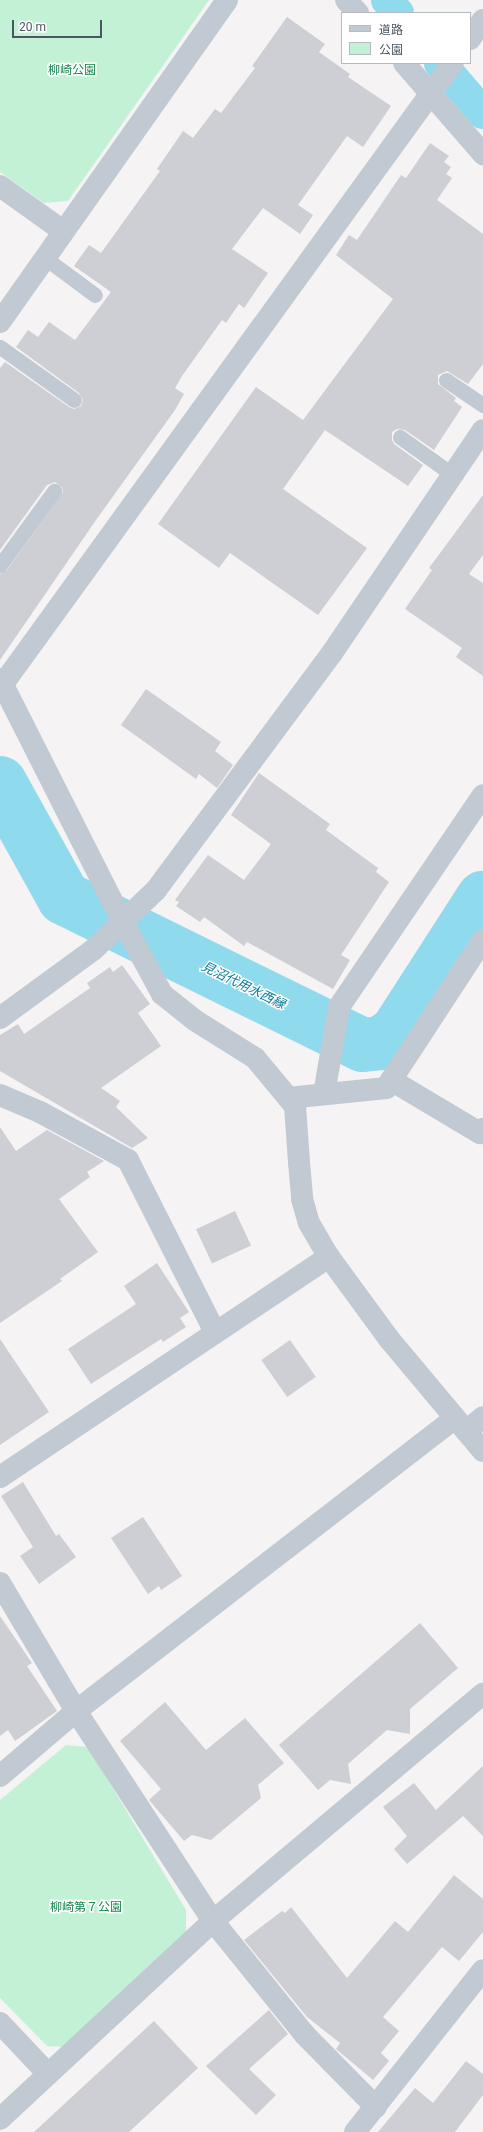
<!DOCTYPE html>
<meta charset="utf-8">
<style>
body{margin:0}
#map{position:relative;width:483px;height:2132px;overflow:hidden;background:#f5f3f3;font-family:Roboto,"Noto Sans JP",sans-serif}
div>[style]{position:absolute}
[style*='--x']{left:calc(var(--x)*1px);top:calc(var(--y)*1px);width:calc(var(--w)*1px);rotate:calc(var(--a)*1deg)}
.green>*{inset:0;background:#c3f1d5}
.canal>*{height:32px;margin:-16px;padding:0 16px;transform-origin:16px;border-radius:16px;background:#90daee}
.river>*{height:54px;margin:-27px;padding:0 27px;transform-origin:27px;border-radius:27px;background:#90daee}
.building>*{inset:0;background:#cdcfd5;transform-origin:0 0}
.service>*{height:15px;margin:-7.5px;padding:0 7.5px;transform-origin:7.5px;border-radius:7.5px;background:#c1cad2}
.minor>*{height:22px;margin:-11px;padding:0 11px;transform-origin:11px;border-radius:11px;background:#c1cad2}
.tertiary>*{height:22px;margin:-11px;padding:0 11px;transform-origin:11px;border-radius:11px;background:#c1cad2}
span{translate:-50% -50%;white-space:nowrap;text-align:center;line-height:1.15;-webkit-text-stroke:3px #fff;paint-order:stroke}
.park-label{font-size:12px;color:#17864f}
.water-label{font-size:13px;color:#0c7c9b;font-style:italic}
.legend{position:absolute;left:341px;top:12px;width:130px;height:52px;box-sizing:border-box;background:#fff;border:1px solid #b7bbc0;margin:0;padding:5px 7px;list-style:none;font-size:12px;color:#4a5661}
.legend li{display:flex;align-items:center;gap:8px;height:20px}
.legend b{width:20px;border:1px solid #b7bbc0}
.scale{position:absolute;left:12px;top:20px;width:90px;height:18px;box-sizing:border-box;border:2px solid #4a5661;border-top:0;padding-left:5px;font-size:12px;line-height:14px;white-space:nowrap;color:#4a5661;-webkit-text-stroke:3px #fff;paint-order:stroke}
</style>
<div id="map">
<div class="green">
<div style="clip-path:polygon(0 0,209px 0,68px 201px,44px 203px,0 172px)"></div>
<div style="clip-path:polygon(66px 1745px,88px 1747px,186px 1910px,186px 1931px,65px 2047px,47px 2046px,0 1998px,0 1800px)"></div>
</div>
<div class="canal">
<div style="--x:387;--y:0;--w:17;--a:50"></div>
<div style="--x:440;--y:63;--w:66;--a:49.3"></div>
</div>
<div class="river">
<div style="--x:0;--y:783;--w:132;--a:60.9"></div>
<div style="--x:64;--y:898;--w:333;--a:26.2"></div>
<div style="--x:363;--y:1045;--w:18;--a:-6"></div>
<div style="--x:381;--y:1043;--w:18;--a:-34"></div>
<div style="--x:396;--y:1033;--w:161;--a:-57.2"></div>
</div>
<div class="building">
<div style="clip-path:polygon(287px 17px,325px 44px,319px 52px,350px 74px,348px 77px,391px 106px,363px 147px,347px 136px,298px 205px,313px 215px,300px 234px,263px 208px,232px 249px,268px 273px,244px 308px,239px 304px,226px 323px,222px 320px,182px 376px,175px 388px,184px 394px,175px 410px,96px 520px,0 660px,0 574px,7px 570px,63px 492px,62px 487px,55px 482px,47px 485px,0 550px,0 368px,5px 362px,69px 407px,74px 409px,81px 406px,83px 400px,79px 393px,16px 347px,28px 330px,38px 337px,49px 322px,75px 340px,111px 292px,74px 266px,89px 245px,101px 253px,160px 171px,157px 169px,183px 131px,193px 138px,215px 109px,221px 113px,255px 68px,252px 66px)"></div>
<div style="clip-path:polygon(430px 143px,449px 156px,444px 162px,451px 167px,446px 174px,452px 178px,437px 200px,483px 234px,483px 364px,468px 384px,447px 371px,438px 375px,438px 384px,456px 398px,454px 401px,462px 407px,434px 450px,405px 430px,397px 429px,392px 432px,392px 440px,394px 444px,423px 465px,408px 486px,325px 430px,283px 489px,367px 548px,318px 615px,230px 553px,219px 568px,158px 524px,256px 387px,303px 420px,393px 299px,336px 255px,349px 235px,357px 240px,401px 175px,406px 178px)"></div>
<div style="clip-path:polygon(483px 495px,483px 555px,469px 574px,483px 583px,483px 676px,456px 657px,462px 648px,405px 609px,432px 570px,429px 568px)"></div>
<div style="clip-path:polygon(146px 689px,221px 742px,215px 751px,233px 765px,217px 788px,199px 774px,196px 779px,121px 725px)"></div>
<div style="clip-path:polygon(259px 773px,330px 824px,326px 830px,378px 868px,376px 872px,389px 882px,341px 955px,350px 960px,333px 989px,247px 942px,244px 946px,204px 917px,200px 922px,176px 906px,179px 902px,175px 900px,208px 855px,244px 880px,271px 844px,231px 815px)"></div>
<div style="clip-path:polygon(122px 965px,150px 1004px,138px 1013px,161px 1046px,101px 1088px,120px 1101px,116px 1107px,148px 1138px,132px 1148px,0 1071px,0 1035px,18px 1024px,24px 1034px,90px 988px,87px 983px,110px 967px,113px 972px)"></div>
<div style="clip-path:polygon(0 1127px,16px 1151px,47px 1130px,104px 1161px,87px 1172px,90px 1177px,59px 1199px,98px 1252px,60px 1279px,62px 1281px,0 1323px)"></div>
<div style="left:235px;top:1211px;width:38px;height:43px;rotate:65deg"></div>
<div style="clip-path:polygon(157px 1263px,189px 1312px,180px 1318px,186px 1327px,163px 1342px,161px 1339px,91px 1384px,68px 1349px,136px 1304px,124px 1286px)"></div>
<div style="clip-path:polygon(0 1339px,49px 1412px,0 1445px)"></div>
<div style="left:290px;top:1340px;width:45px;height:35px;rotate:55deg"></div>
<div style="clip-path:polygon(23px 1482px,56px 1536px,59px 1534px,76px 1557px,39px 1584px,20px 1556px,33px 1547px,1px 1496px)"></div>
<div style="clip-path:polygon(143px 1517px,182px 1576px,161px 1590px,159px 1586px,148px 1594px,111px 1538px)"></div>
<div style="clip-path:polygon(0 1616px,32px 1663px,27px 1666px,57px 1711px,15px 1741px,8px 1730px,0 1736px)"></div>
<div style="clip-path:polygon(420px 1623px,458px 1668px,410px 1709px,410px 1734px,387px 1730px,348px 1764px,351px 1784px,330px 1780px,318px 1790px,279px 1745px)"></div>
<div style="clip-path:polygon(165px 1702px,206px 1750px,245px 1718px,284px 1763px,258px 1785px,261px 1798px,211px 1840px,192px 1835px,184px 1841px,149px 1800px,161px 1789px,120px 1741px)"></div>
<div style="clip-path:polygon(483px 1766px,483px 1836px,463px 1816px,407px 1864px,394px 1849px,407px 1836px,383px 1807px,414px 1783px,436px 1810px)"></div>
<div style="clip-path:polygon(454px 1875px,483px 1899px,483px 1932px,459px 1961px,442px 1947px,383px 2017px,399px 2031px,381px 2053px,389px 2061px,373px 2080px,336px 2049px,340px 2043px,307px 2017px,244px 1940px,282px 1911px,285px 1913px,291px 1907px,347px 1978px,395px 1921px,408px 1932px)"></div>
<div style="clip-path:polygon(269px 2010px,288px 2034px,249px 2069px,276px 2095px,256px 2115px,206px 2066px)"></div>
<div style="clip-path:polygon(154px 2021px,198px 2068px,129px 2132px,34px 2132px)"></div>
<div style="clip-path:polygon(466px 2061px,483px 2074px,483px 2095px,455px 2132px,378px 2132px,415px 2088px,433px 2103px)"></div>
</div>
<div class="service">
<div style="--x:45;--y:258;--w:62;--a:36.5"></div>
<div style="--x:0;--y:347;--w:91;--a:35.6"></div>
<div style="--x:446;--y:380;--w:45;--a:34"></div>
<div style="--x:400;--y:437;--w:65;--a:35.6"></div>
<div style="--x:0;--y:565;--w:92;--a:-53.9"></div>
</div>
<div class="minor">
<div style="--x:0;--y:186;--w:77;--a:35.5"></div>
<div style="--x:0;--y:322;--w:394;--a:-54.8"></div>
<div style="--x:3;--y:684;--w:730;--a:-54.09"></div>
<div style="--x:0;--y:1018;--w:115;--a:-36.2"></div>
<div style="--x:93;--y:950;--w:87;--a:-43.6"></div>
<div style="--x:156;--y:890;--w:295;--a:-53.4"></div>
<div style="--x:332;--y:653;--w:269;--a:-55.9"></div>
<div style="--x:391;--y:1080;--w:104;--a:30.8"></div>
<div style="--x:480;--y:1133;--w:5;--a:-53"></div>
<div style="--x:324;--y:1094;--w:88;--a:-80.2"></div>
<div style="--x:339;--y:1007;--w:256;--a:-55.8"></div>
<div style="--x:0;--y:1095;--w:43;--a:23"></div>
<div style="--x:40;--y:1112;--w:100;--a:28.6"></div>
<div style="--x:128;--y:1160;--w:193;--a:63.2"></div>
<div style="--x:288;--y:1098;--w:99;--a:-5.8"></div>
<div style="--x:386;--y:1088;--w:177;--a:-56.8"></div>
<div style="--x:299;--y:1162;--w:37;--a:85"></div>
<div style="--x:302;--y:1199;--w:25;--a:74"></div>
<div style="--x:309;--y:1223;--w:39;--a:60"></div>
<div style="--x:329;--y:1257;--w:102;--a:53.8"></div>
<div style="--x:389;--y:1339;--w:146;--a:50"></div>
<div style="--x:466;--y:1431;--w:22;--a:-39"></div>
<div style="--x:0;--y:1477;--w:396;--a:-33.8"></div>
<div style="--x:0;--y:1583;--w:149;--a:59.3"></div>
<div style="--x:76;--y:1711;--w:251;--a:56.9"></div>
<div style="--x:213;--y:1921;--w:146;--a:51.1"></div>
<div style="--x:305;--y:2035;--w:101;--a:45.4"></div>
<div style="--x:0;--y:1776;--w:100;--a:-40.5"></div>
<div style="--x:76;--y:1711;--w:479;--a:-37.7"></div>
<div style="--x:0;--y:2023;--w:70;--a:46.7"></div>
<div style="--x:0;--y:2119;--w:291;--a:-42.9"></div>
<div style="--x:213;--y:1921;--w:353;--a:-40.1"></div>
<div style="--x:355;--y:2132;--w:206;--a:-51.7"></div>
</div>
<div class="tertiary">
<div style="--x:346;--y:0;--w:18;--a:47"></div>
<div style="--x:470;--y:39;--w:23;--a:-56"></div>
<div style="--x:404;--y:63;--w:121;--a:49"></div>
<div style="--x:431;--y:93;--w:37;--a:-54"></div>
<div style="--x:0;--y:679;--w:275;--a:63.2"></div>
<div style="--x:124;--y:924;--w:80;--a:61.5"></div>
<div style="--x:162;--y:994;--w:43;--a:38.5"></div>
<div style="--x:196;--y:1021;--w:70;--a:32.1"></div>
<div style="--x:255;--y:1058;--w:62;--a:50.2"></div>
<div style="--x:295;--y:1106;--w:56;--a:85.9"></div>
</div>
<div class="park-label">
<span style="left:72px;top:71px">柳崎公園</span>
<span style="left:86px;top:1908px">柳崎第７公園</span>
</div>
<div class="water-label">
<span style="left:243px;top:986px;rotate:26deg">見沼代用水西縁</span>
</div>
<ul class="legend">
<li><b style="height:5px;background:#c1cad2"></b>道路</li>
<li><b style="height:11px;background:#c3f1d5"></b>公園</li>
</ul>
<div class="scale">20 m</div>
</div>
